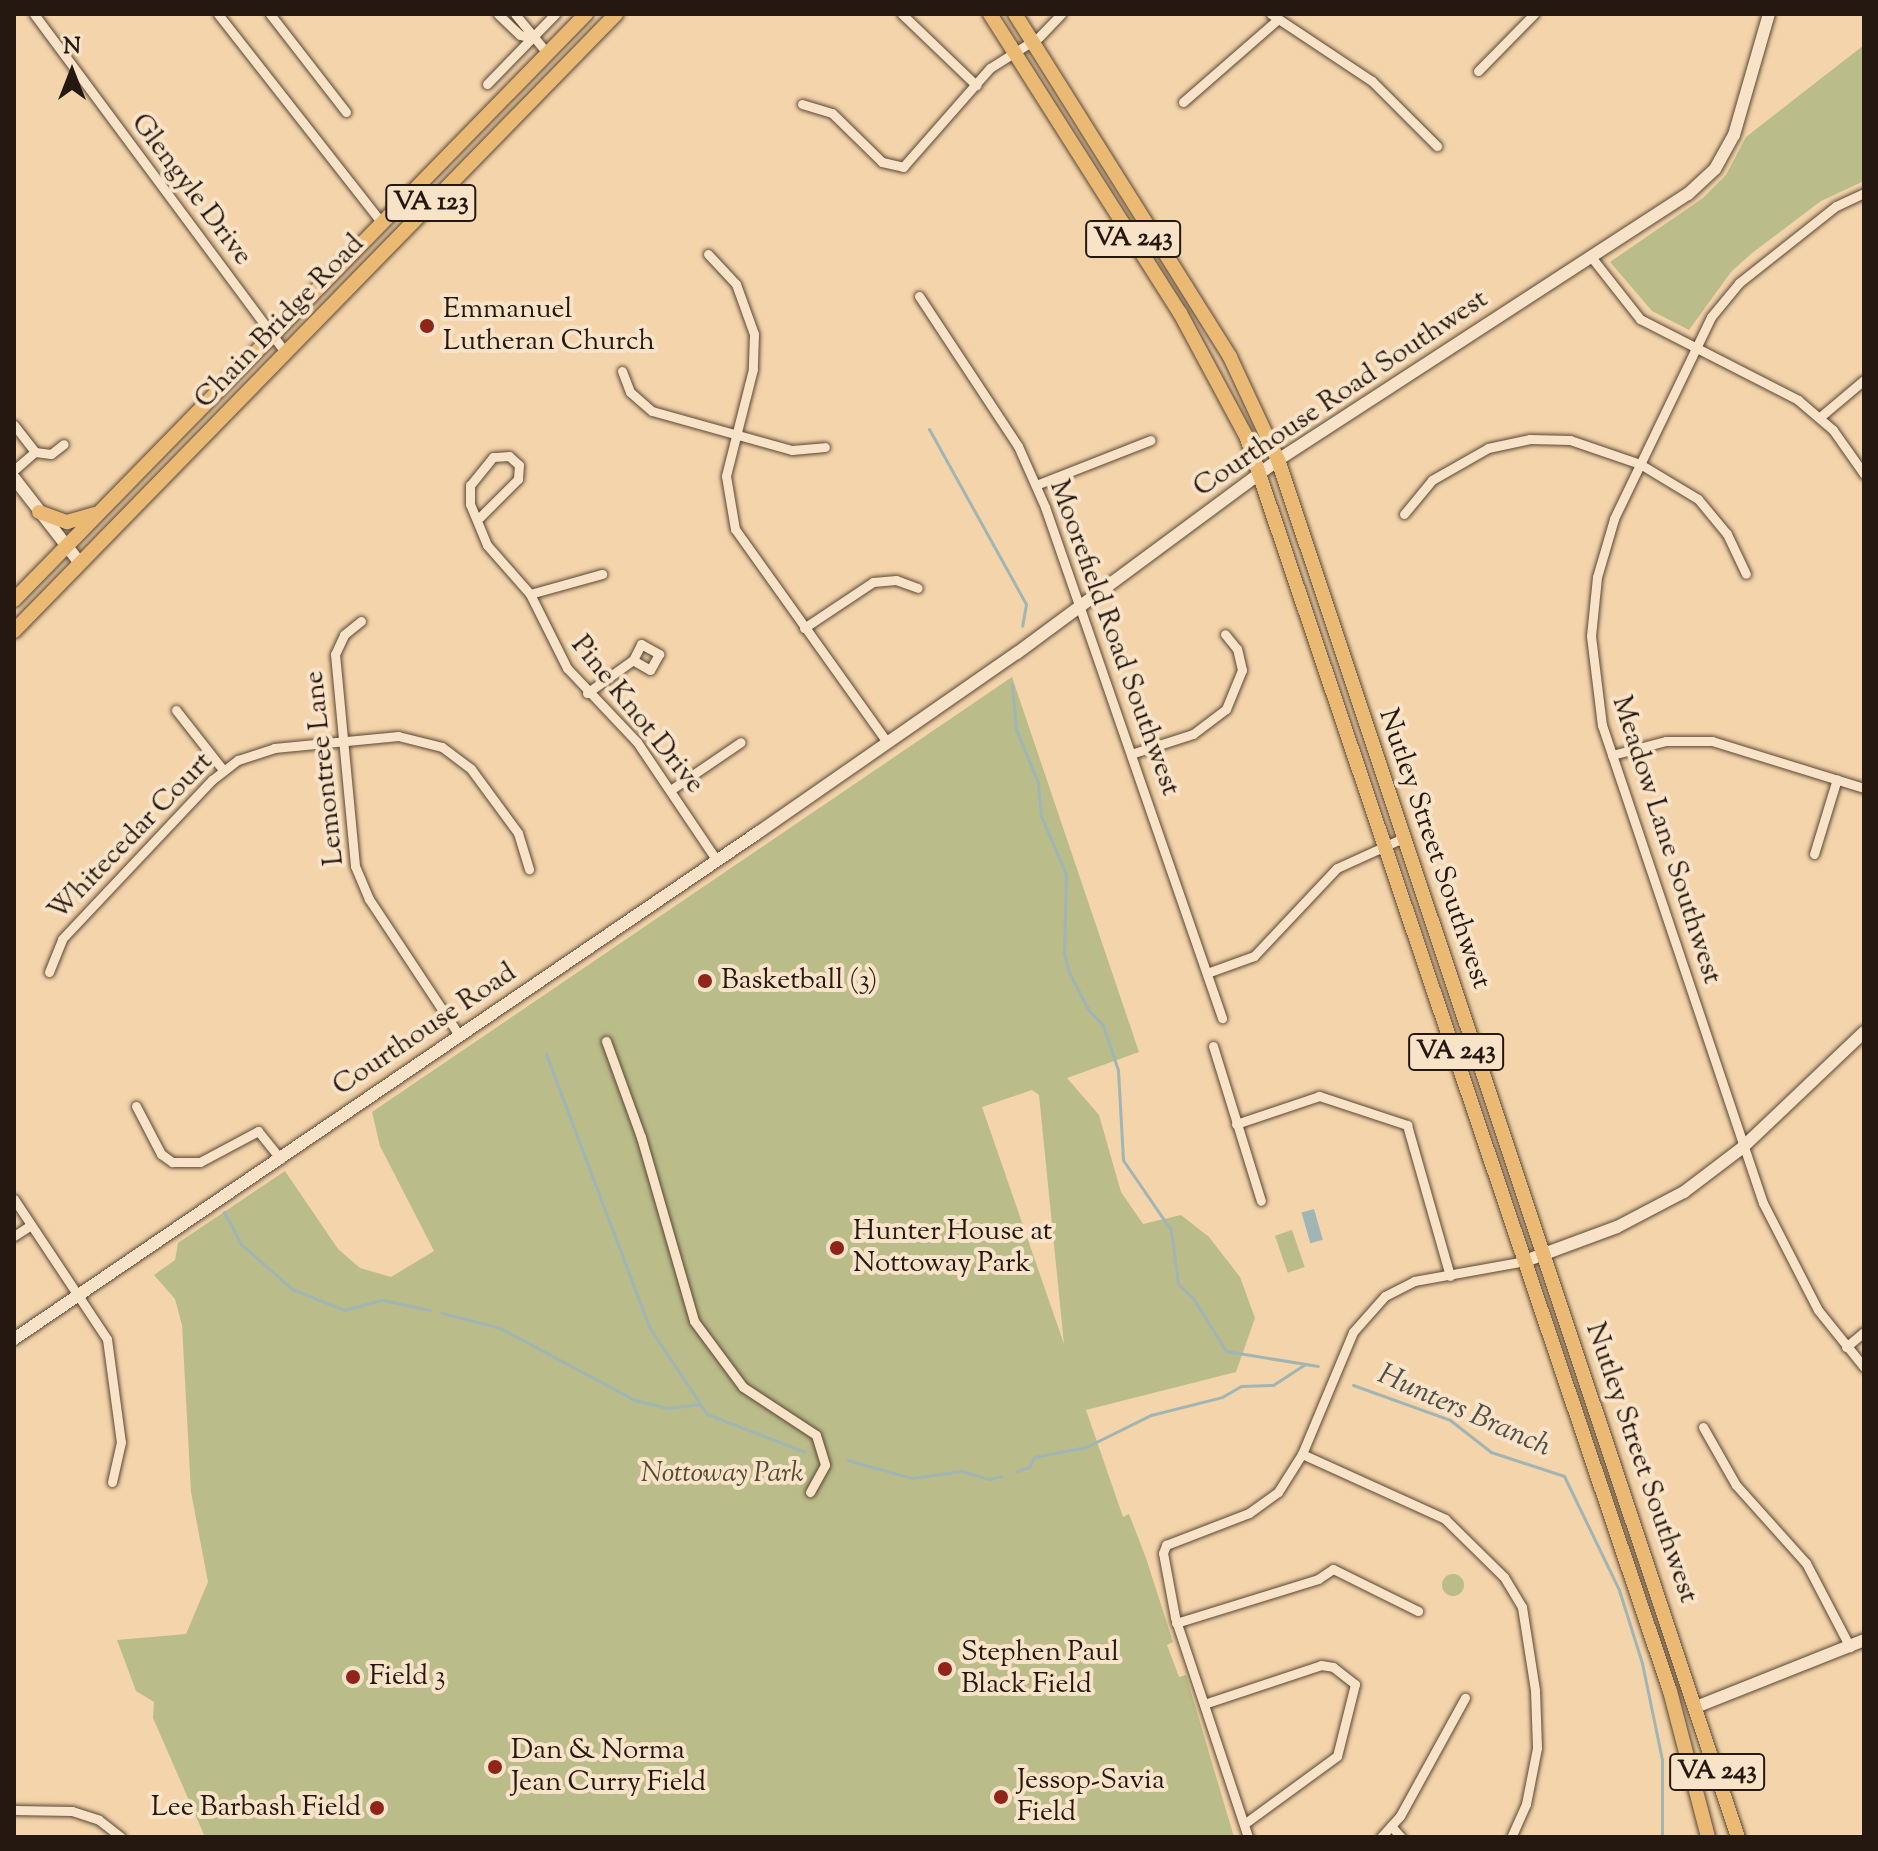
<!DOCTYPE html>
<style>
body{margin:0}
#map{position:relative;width:1878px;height:1851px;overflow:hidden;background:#f4d4aa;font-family:"Sorts Mill Goudy",serif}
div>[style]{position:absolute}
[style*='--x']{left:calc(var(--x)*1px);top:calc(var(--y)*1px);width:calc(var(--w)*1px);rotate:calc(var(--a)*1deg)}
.green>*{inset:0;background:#babd89;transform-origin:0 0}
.round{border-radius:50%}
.water>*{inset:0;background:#a0b5b4;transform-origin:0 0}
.stream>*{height:3px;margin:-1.5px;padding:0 1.5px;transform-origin:1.5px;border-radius:1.5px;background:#a0b5b4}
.roads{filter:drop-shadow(0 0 2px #594736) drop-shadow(0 0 2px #594736)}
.street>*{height:9px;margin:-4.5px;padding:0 4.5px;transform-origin:4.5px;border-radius:4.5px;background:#f8e3c8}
.secondary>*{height:12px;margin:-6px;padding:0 6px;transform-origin:6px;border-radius:6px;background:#f8e3c8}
.primary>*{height:14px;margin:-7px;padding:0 7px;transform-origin:7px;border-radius:7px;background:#eaba75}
.dots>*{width:22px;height:22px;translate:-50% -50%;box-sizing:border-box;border:4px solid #f8e3c8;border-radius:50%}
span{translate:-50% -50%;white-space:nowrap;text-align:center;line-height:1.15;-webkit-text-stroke:8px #f8e3c8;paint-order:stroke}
.shield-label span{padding:2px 6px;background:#f8e3c8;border:2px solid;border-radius:6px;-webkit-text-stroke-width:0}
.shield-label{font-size:26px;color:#251810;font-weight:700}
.street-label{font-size:28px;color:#251810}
.poi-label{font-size:28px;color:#251810}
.left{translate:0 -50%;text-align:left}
.right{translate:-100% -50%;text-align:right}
.park-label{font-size:28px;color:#524a34;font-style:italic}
.water-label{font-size:30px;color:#504f49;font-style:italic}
.frame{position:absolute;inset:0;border:16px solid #251810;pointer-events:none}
.north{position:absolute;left:32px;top:32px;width:80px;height:80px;-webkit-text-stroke:6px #f8e3c8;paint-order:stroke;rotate:0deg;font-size:22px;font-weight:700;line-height:32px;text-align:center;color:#251810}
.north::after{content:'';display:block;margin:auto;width:28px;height:36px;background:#251810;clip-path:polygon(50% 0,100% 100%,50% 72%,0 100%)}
</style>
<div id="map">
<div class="green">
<div style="clip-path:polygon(1864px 45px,1864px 181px,1821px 201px,1752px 253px,1731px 272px,1689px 330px,1652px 311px,1610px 262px,1703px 198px,1726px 175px,1746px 137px)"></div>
<div style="clip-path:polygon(evenodd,1012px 677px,1139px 1052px,1067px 1078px,1099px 1115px,1121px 1192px,1143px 1224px,1181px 1215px,1209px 1237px,1240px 1277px,1255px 1318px,1236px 1372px,1086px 1410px,1123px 1517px,1129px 1514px,1146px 1558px,1173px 1642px,1167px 1645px,1179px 1677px,1186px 1675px,1234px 1837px,205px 1837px,153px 1718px,154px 1702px,136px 1691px,117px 1640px,186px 1634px,208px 1582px,191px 1492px,182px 1325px,175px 1299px,154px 1275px,175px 1260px,178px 1243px,285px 1171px,338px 1249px,360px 1268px,391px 1277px,434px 1251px,380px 1146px,372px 1112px,1012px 677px,1032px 1090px,1039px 1095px,1064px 1344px,982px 1107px,1032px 1090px)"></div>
<div style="left:1292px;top:1230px;width:39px;height:18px;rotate:71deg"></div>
<div class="round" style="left:1442px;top:1574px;width:22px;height:22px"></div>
</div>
<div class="water">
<div style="left:1314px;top:1209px;width:32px;height:13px;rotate:74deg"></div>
</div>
<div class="stream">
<div style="--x:929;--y:429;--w:200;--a:61"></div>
<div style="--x:1026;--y:604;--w:22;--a:100"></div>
<div style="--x:1012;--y:684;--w:45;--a:84.9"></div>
<div style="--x:1016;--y:729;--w:58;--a:67.8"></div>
<div style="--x:1038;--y:783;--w:33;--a:85"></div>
<div style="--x:1041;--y:816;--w:63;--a:66.7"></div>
<div style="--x:1066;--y:874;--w:78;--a:91.5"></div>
<div style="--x:1064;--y:952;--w:18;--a:77"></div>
<div style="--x:1068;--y:970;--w:46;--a:62.9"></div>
<div style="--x:1089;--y:1011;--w:20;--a:45"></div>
<div style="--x:1103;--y:1025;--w:47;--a:71.6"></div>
<div style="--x:1118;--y:1070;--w:90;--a:86.8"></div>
<div style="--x:1123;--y:1160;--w:85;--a:55.6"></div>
<div style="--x:1171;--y:1230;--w:54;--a:82.6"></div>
<div style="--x:1178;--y:1284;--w:21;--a:43"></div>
<div style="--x:1193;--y:1298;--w:62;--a:58.1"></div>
<div style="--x:1226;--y:1351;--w:93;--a:9.3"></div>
<div style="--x:546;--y:1054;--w:292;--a:69.3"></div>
<div style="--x:649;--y:1327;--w:105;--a:56.3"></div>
<div style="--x:707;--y:1414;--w:105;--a:21.2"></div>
<div style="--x:224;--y:1212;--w:36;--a:62"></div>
<div style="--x:241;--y:1244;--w:68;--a:41.4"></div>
<div style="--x:292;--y:1289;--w:56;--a:22"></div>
<div style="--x:344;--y:1310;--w:39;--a:-15"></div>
<div style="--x:382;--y:1300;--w:49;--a:11.8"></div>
<div style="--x:442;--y:1313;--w:60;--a:14.5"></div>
<div style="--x:500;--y:1328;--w:153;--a:28.1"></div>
<div style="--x:635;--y:1400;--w:34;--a:14"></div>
<div style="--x:668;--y:1408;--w:33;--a:-7"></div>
<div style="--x:1353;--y:1385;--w:103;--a:19.8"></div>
<div style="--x:1450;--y:1420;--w:52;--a:38"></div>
<div style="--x:1491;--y:1452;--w:77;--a:18.2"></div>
<div style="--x:1564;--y:1476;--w:127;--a:64.2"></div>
<div style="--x:1619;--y:1590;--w:77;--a:72.5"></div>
<div style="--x:1642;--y:1663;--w:99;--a:78.3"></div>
<div style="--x:1662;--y:1760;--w:77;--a:90"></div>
<div style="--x:847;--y:1460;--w:67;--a:15.5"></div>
<div style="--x:912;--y:1478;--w:50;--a:-8"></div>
<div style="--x:962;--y:1471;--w:28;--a:17"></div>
<div style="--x:989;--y:1479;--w:13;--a:-13"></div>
<div style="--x:1017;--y:1471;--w:13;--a:-18"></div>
<div style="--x:1029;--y:1467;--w:11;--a:-63"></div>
<div style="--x:1034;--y:1457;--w:53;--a:-10.9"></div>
<div style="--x:1086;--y:1447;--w:72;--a:-26.2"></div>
<div style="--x:1151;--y:1415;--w:73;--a:-14.2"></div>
<div style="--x:1222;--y:1397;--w:22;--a:-30"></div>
<div style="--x:1241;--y:1386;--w:32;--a:-2"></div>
<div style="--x:1273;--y:1385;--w:38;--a:-33"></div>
</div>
<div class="roads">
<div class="street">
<div style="--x:34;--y:14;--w:422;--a:53.4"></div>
<div style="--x:218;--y:14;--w:266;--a:51.9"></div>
<div style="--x:270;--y:14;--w:124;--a:52.2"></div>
<div style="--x:498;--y:14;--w:30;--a:44"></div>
<div style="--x:520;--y:35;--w:12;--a:14"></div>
<div style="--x:515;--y:14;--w:50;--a:50.6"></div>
<div style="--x:902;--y:14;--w:103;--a:43.8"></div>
<div style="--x:1271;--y:14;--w:121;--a:33.6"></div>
<div style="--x:1372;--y:81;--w:92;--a:45"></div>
<div style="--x:1478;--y:71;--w:80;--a:-45.5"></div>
<div style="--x:487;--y:84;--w:98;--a:-45.8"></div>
<div style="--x:1183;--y:102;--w:125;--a:-41.1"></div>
<div style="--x:802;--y:104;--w:31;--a:17"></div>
<div style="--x:832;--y:113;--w:70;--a:44.4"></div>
<div style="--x:882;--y:162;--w:22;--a:13"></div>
<div style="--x:903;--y:167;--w:132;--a:-48.7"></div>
<div style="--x:990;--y:68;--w:58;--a:-32.3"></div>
<div style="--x:1039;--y:37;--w:32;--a:-46"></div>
<div style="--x:1864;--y:193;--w:31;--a:155"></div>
<div style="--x:1836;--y:206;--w:124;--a:141.6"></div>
<div style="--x:1739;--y:283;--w:44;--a:129.5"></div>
<div style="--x:1711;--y:317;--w:224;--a:115.7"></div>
<div style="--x:1614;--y:519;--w:60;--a:106.3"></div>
<div style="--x:1597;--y:577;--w:59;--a:95.8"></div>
<div style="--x:1591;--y:636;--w:90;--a:83"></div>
<div style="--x:1602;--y:725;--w:504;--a:71.39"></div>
<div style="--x:1763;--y:1203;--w:120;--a:62.8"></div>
<div style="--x:1818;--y:1310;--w:73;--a:51.1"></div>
<div style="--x:708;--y:254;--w:41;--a:47"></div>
<div style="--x:736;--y:284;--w:53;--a:70.2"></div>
<div style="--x:754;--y:334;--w:35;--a:92"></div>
<div style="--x:753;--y:369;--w:110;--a:104.2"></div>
<div style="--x:726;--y:476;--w:54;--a:80.4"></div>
<div style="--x:735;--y:529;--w:260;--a:54.5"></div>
<div style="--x:1592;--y:258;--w:78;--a:51.8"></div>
<div style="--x:1640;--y:319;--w:178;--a:27.1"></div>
<div style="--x:1798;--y:400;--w:46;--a:40.6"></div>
<div style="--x:1833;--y:430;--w:54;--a:54.8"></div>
<div style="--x:919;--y:296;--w:180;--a:56.6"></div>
<div style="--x:1018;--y:446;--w:67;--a:66.1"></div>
<div style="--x:1045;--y:507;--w:541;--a:70.89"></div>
<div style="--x:622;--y:371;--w:22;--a:69"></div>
<div style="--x:630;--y:392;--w:29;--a:41"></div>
<div style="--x:652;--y:411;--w:145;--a:15.6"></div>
<div style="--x:792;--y:450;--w:33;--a:-5"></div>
<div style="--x:1820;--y:417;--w:57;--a:-40.1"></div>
<div style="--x:14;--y:425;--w:34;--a:52"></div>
<div style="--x:14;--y:470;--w:28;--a:-41"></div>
<div style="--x:35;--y:452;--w:16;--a:7"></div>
<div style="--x:51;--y:454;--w:16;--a:-38"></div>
<div style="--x:1036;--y:485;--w:123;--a:-21.4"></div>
<div style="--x:1404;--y:514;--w:44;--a:-50.5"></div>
<div style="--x:1432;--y:480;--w:64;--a:-29.7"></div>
<div style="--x:1488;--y:448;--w:43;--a:-12.1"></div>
<div style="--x:1530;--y:439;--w:40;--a:1.4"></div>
<div style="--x:1570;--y:440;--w:74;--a:18.9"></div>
<div style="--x:1640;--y:464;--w:68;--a:31.1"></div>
<div style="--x:1698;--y:499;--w:45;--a:50.4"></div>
<div style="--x:1727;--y:534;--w:44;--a:64.6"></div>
<div style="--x:480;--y:517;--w:54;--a:-45"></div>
<div style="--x:518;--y:479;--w:14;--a:-86"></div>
<div style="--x:519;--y:465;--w:13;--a:-138"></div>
<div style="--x:509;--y:456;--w:16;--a:176"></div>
<div style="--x:493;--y:457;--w:36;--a:129"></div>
<div style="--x:470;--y:485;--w:19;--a:90"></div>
<div style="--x:470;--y:504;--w:44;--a:67.5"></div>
<div style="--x:487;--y:545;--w:65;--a:48.7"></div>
<div style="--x:530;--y:594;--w:83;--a:63.4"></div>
<div style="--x:567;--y:668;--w:102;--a:46.6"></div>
<div style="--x:637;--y:742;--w:141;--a:56"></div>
<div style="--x:530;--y:594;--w:75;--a:-15.5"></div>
<div style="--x:361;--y:621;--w:22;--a:141"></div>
<div style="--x:344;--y:635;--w:21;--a:115"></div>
<div style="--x:335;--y:654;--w:213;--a:84.6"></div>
<div style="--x:355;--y:866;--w:36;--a:67"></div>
<div style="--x:369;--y:899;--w:163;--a:56.5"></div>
<div style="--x:804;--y:628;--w:83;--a:-33.7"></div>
<div style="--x:873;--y:582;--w:23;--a:-5"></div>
<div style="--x:896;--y:580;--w:23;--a:20"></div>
<div style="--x:587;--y:693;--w:57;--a:-35.7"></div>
<div style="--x:633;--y:660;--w:18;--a:-63"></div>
<div style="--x:641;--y:644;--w:21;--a:29"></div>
<div style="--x:659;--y:654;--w:18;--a:119"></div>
<div style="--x:650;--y:670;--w:20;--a:-150"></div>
<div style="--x:176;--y:710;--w:76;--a:51.9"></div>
<div style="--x:1134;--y:753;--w:62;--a:-17.9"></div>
<div style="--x:1193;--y:734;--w:41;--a:-37.1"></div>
<div style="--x:1226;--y:709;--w:42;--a:-67.7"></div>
<div style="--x:1242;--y:670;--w:22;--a:-103"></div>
<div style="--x:1237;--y:649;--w:19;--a:-129"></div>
<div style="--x:1612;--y:755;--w:56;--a:-14.5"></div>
<div style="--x:1666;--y:741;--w:46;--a:0"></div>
<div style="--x:1712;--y:741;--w:159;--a:17.2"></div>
<div style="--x:672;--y:789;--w:83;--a:-34.3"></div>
<div style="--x:1814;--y:854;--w:78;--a:-73"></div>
<div style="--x:49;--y:972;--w:35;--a:-68"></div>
<div style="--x:62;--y:939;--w:219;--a:-46.7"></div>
<div style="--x:212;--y:780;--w:33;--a:-38"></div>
<div style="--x:238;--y:760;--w:38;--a:-18"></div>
<div style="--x:274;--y:748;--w:125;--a:-5.5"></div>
<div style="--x:398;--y:736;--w:45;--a:14"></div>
<div style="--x:442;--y:747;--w:36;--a:37"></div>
<div style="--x:471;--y:769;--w:79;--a:53.7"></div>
<div style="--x:518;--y:833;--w:38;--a:73"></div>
<div style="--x:1207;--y:973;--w:50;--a:-19.9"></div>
<div style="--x:1254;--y:956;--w:121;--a:-46.7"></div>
<div style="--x:1337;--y:868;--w:72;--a:-24.4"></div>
<div style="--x:606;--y:1041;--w:102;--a:70"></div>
<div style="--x:641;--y:1137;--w:191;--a:73.9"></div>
<div style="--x:694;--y:1321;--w:82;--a:53.4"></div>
<div style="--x:743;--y:1387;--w:87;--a:33.3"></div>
<div style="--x:816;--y:1435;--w:31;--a:73"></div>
<div style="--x:825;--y:1465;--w:31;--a:119"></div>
<div style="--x:1213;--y:1046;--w:162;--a:72.8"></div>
<div style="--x:136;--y:1106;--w:54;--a:62.5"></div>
<div style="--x:161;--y:1154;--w:14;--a:36"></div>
<div style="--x:172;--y:1162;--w:28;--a:0"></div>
<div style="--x:200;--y:1162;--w:66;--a:-28.1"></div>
<div style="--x:258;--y:1131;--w:36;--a:51"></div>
<div style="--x:1236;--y:1124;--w:88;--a:-18.6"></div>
<div style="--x:1319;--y:1096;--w:93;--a:18.2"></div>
<div style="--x:1407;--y:1125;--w:157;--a:74.1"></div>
<div style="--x:14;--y:1199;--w:168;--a:56.4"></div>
<div style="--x:107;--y:1339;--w:104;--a:82.3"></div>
<div style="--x:121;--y:1442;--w:41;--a:102.7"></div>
<div style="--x:14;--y:1236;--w:20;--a:-33"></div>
<div style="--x:1846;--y:1347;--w:23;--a:-40"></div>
<div style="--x:1703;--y:1427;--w:67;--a:60.4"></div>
<div style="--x:1736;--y:1485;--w:105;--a:48.1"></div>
<div style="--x:1806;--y:1563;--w:95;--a:62.4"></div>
<div style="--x:1302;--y:1454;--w:157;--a:24.4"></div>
<div style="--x:1445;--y:1519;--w:83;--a:44.5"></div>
<div style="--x:1504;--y:1577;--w:35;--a:59"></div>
<div style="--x:1522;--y:1607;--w:84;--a:81.1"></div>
<div style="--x:1535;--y:1690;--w:58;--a:88"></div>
<div style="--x:1537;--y:1748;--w:57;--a:101.1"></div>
<div style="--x:1526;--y:1804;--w:36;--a:114"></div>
<div style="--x:1176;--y:1623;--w:149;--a:-17.2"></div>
<div style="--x:1318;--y:1579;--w:18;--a:-34"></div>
<div style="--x:1333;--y:1569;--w:95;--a:26.3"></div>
<div style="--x:1204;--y:1704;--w:123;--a:-18.4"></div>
<div style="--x:1321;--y:1665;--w:12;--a:9"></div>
<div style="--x:1333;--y:1667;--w:28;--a:38"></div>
<div style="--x:1355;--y:1684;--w:74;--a:104"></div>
<div style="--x:1337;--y:1756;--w:115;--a:143.8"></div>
<div style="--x:14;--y:1810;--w:58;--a:1"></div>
<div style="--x:72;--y:1811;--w:28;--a:18"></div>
<div style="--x:99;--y:1820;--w:28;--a:38"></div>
<div style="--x:1391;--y:1826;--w:15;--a:48"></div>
<div style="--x:1248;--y:1837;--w:232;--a:-108.4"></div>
<div style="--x:1175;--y:1617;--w:65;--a:-100.6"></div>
<div style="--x:1163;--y:1553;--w:9;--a:-69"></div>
<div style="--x:1166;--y:1545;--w:89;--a:-21.1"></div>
<div style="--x:1249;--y:1513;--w:36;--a:-36"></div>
<div style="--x:1278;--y:1492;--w:45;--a:-57.7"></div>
<div style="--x:1302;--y:1454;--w:132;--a:-67.3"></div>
<div style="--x:1353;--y:1332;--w:48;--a:-48.4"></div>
<div style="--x:1385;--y:1296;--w:33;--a:-27"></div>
<div style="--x:1414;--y:1281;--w:113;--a:-10.2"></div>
<div style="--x:1381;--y:1837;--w:28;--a:-48"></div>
<div style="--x:1400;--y:1816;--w:135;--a:-61.2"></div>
</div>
<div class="secondary">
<div style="--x:14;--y:478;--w:108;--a:52.2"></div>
<div style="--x:1525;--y:1261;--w:98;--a:-20.3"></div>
<div style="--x:1617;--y:1227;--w:76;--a:-27.6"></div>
<div style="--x:1684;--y:1192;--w:74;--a:-37.3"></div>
<div style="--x:1743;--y:1147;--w:167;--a:-43.5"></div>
<div style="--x:14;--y:1339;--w:901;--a:-34.24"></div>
<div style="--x:759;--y:832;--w:314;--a:-34.8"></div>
<div style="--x:1017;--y:653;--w:325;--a:-36.5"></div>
<div style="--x:1278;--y:460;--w:489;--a:-33"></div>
<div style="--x:1688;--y:194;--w:37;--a:-43"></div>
<div style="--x:1715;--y:169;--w:39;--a:-61"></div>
<div style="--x:1734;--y:135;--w:126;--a:-73.9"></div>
<div style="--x:1696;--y:1707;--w:181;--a:-21.7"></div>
</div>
<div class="primary">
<div style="--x:990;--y:14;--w:354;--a:57.6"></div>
<div style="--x:1180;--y:313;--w:142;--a:61.8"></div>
<div style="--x:1247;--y:438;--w:1322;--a:71.35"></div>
<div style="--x:1670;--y:1691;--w:151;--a:75.4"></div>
<div style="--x:1015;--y:14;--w:405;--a:57.9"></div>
<div style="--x:1230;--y:357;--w:114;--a:65"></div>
<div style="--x:1278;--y:460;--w:1452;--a:71.53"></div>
<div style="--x:39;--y:512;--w:30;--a:20"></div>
<div style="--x:67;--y:522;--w:29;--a:-16"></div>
<div style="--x:14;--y:600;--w:819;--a:-45.69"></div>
<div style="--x:14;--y:631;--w:862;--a:-45.7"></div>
</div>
</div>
<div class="dots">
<div style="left:427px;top:326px;background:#8f2418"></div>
<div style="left:705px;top:981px;background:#8f2418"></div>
<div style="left:837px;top:1248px;background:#8f2418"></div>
<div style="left:945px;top:1669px;background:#8f2418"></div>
<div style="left:353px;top:1677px;background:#8f2418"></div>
<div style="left:495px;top:1767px;background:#8f2418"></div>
<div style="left:1001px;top:1797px;background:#8f2418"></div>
<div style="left:377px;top:1808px;background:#8f2418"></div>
</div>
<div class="shield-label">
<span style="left:431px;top:203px">VA 123</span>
<span style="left:1133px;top:239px">VA 243</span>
<span style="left:1456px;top:1052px">VA 243</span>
<span style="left:1717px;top:1772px">VA 243</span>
</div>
<div class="street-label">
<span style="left:191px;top:190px;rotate:53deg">Glengyle Drive</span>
<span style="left:280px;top:322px;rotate:-46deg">Chain Bridge Road</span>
<span style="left:1341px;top:394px;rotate:-34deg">Courthouse Road Southwest</span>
<span style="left:1114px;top:638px;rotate:70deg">Moorefield Road Southwest</span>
<span style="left:637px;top:715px;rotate:51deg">Pine Knot Drive</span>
<span style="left:325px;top:768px;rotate:-96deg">Lemontree Lane</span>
<span style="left:131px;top:837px;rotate:-46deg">Whitecedar Court</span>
<span style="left:1666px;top:840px;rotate:72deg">Meadow Lane Southwest</span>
<span style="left:1434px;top:849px;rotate:71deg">Nutley Street Southwest</span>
<span style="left:425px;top:1030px;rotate:-34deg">Courthouse Road</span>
<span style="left:1641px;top:1463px;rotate:71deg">Nutley Street Southwest</span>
</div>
<div class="poi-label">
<span class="left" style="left:443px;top:326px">Emmanuel<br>Lutheran Church</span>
<span class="left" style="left:721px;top:981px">Basketball (3)</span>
<span class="left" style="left:853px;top:1248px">Hunter House at<br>Nottoway Park</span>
<span class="left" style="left:961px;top:1669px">Stephen Paul<br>Black Field</span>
<span class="left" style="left:369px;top:1677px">Field 3</span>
<span class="left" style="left:511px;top:1767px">Dan &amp; Norma<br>Jean Curry Field</span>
<span class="left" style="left:1017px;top:1797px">Jessop-Savia<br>Field</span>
<span class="right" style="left:361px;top:1808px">Lee Barbash Field</span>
</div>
<div class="park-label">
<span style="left:722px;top:1474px">Nottoway Park</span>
</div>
<div class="water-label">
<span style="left:1464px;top:1412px;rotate:24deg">Hunters Branch</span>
</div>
<div class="frame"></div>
<div class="north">N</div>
</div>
